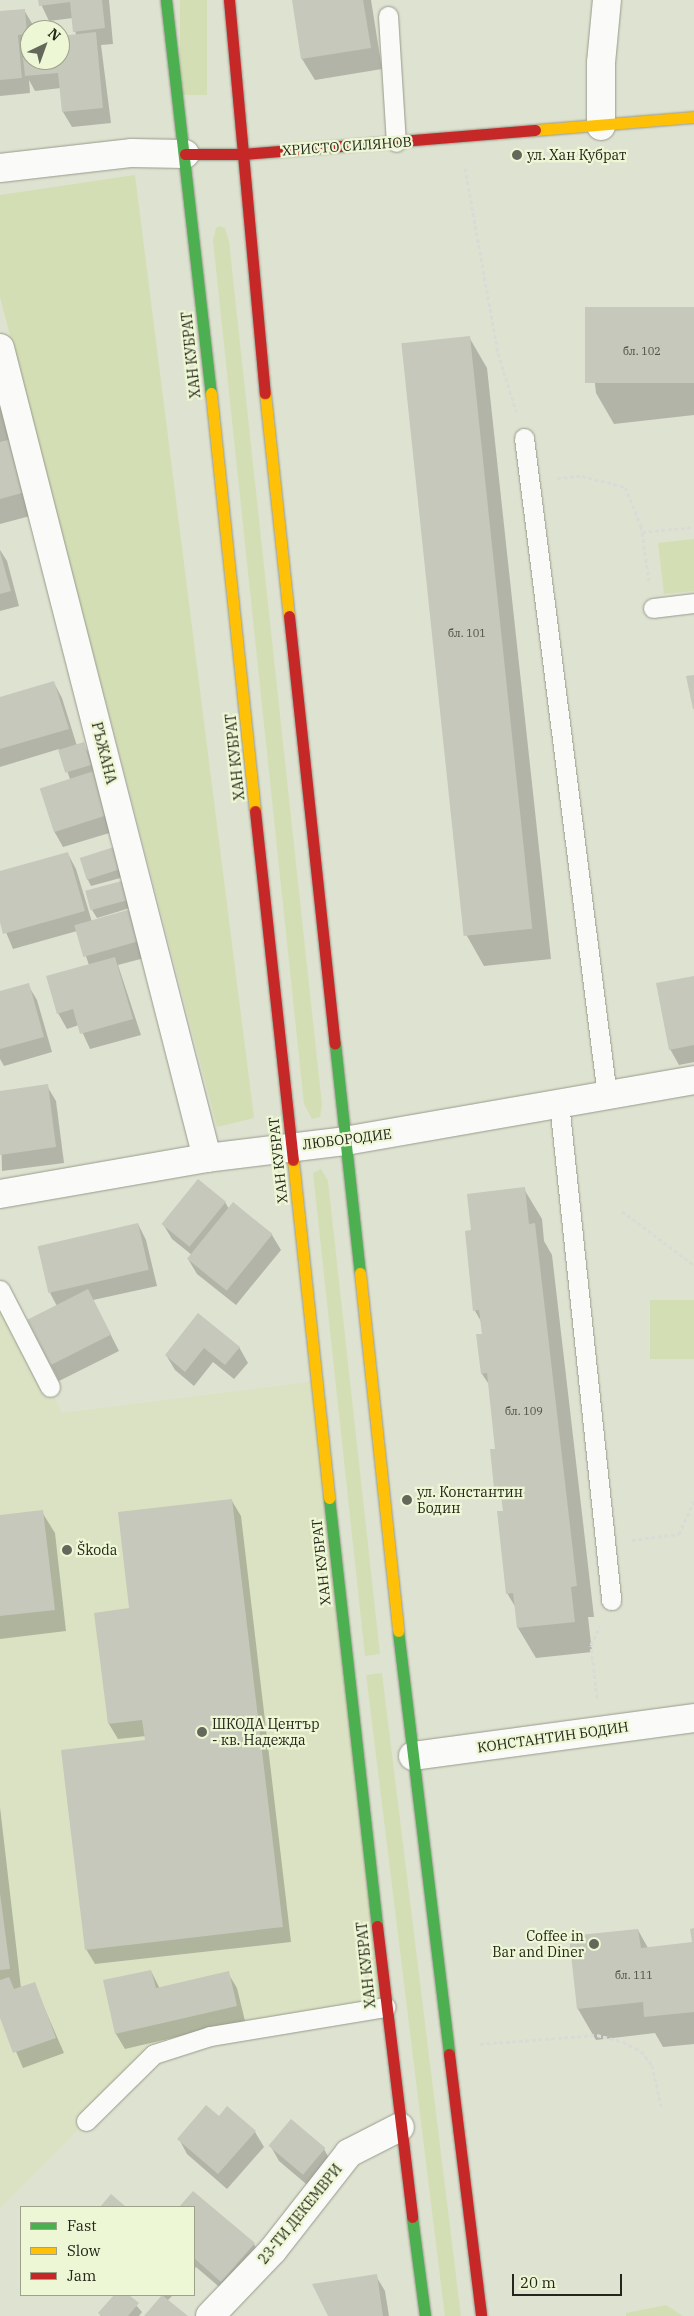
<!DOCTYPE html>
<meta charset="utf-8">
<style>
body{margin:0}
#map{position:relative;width:694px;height:2316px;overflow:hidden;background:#dee2d0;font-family:"IBM Plex Serif",serif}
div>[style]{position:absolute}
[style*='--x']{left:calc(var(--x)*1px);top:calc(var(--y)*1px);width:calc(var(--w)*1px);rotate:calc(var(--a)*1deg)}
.built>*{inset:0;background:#dbe2c3}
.green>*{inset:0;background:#d4deb5;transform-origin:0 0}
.shadow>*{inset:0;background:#0003}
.building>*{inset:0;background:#c5c8ba;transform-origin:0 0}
.path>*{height:3px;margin-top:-1.5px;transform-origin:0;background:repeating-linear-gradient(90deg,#dadbd6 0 4px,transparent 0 6.5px)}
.roads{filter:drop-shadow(0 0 1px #989b8d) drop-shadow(0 0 1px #989b8d)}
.lane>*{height:19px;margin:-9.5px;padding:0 9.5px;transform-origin:9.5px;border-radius:9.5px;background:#fafbf8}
.street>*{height:28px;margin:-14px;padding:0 14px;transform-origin:14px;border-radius:14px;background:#fafbf8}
.fast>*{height:11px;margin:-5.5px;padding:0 5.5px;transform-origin:5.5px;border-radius:5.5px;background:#4caf50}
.slow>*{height:11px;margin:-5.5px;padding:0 5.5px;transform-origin:5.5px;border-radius:5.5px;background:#ffc107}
.jam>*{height:11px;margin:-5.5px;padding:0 5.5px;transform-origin:5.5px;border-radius:5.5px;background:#c62828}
.dots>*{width:14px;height:14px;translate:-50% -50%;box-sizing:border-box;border:2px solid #eef7d5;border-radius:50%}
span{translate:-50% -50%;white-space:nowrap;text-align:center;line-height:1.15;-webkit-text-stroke:4.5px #eef7d5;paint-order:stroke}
.number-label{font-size:11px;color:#4d5044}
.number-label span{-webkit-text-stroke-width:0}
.street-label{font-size:14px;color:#23261a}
.poi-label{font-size:14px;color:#23261a}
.left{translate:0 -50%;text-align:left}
.right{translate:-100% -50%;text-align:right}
.legend{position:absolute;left:20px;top:2206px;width:175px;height:90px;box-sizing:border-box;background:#eef7d5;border:1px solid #9da38a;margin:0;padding:6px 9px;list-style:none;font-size:15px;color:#23261a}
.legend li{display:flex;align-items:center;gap:10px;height:25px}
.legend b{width:25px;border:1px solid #9da38a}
.north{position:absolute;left:20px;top:20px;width:50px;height:50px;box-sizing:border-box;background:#eef7d5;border:1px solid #9da38a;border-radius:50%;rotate:42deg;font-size:14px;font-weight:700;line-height:20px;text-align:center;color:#23261a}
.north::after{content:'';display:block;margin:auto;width:18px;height:22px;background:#64685a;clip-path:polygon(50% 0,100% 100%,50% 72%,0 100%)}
.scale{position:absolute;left:512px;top:2274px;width:110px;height:22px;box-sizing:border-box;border:2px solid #23261a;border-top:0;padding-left:6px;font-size:15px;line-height:18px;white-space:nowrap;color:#23261a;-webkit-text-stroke:4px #eef7d5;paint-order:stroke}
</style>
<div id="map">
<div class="built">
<div style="clip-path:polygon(0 1290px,62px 1413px,318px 1381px,386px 2007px,154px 2054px,0 2208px)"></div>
</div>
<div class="green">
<div style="left:180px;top:0;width:27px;height:95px"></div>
<div style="clip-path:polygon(135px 175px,254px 1118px,217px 1127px,0 297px,0 195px)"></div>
<div style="clip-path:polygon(220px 226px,225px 228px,229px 241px,322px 1105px,320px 1117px,312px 1119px,304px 1104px,213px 240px,216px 228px)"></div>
<div style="clip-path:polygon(694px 539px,694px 591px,664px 594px,658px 543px)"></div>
<div style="clip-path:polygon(321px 1169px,328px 1181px,380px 1654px,365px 1656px,313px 1173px)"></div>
<div style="left:694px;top:1300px;width:59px;height:44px;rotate:90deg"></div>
<div style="left:382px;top:1673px;width:648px;height:16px;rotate:83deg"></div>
<div style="clip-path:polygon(666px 2305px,683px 2316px,626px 2316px,626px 2313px)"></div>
</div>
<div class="shadow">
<div style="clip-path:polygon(39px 0,109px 0,113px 44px,101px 45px,111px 123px,72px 127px,63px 112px,61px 88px,35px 91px,29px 80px,30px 93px,0 96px,0 12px,24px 10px,33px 25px,33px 30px,30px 30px,30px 60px,60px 60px,60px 37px,76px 35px,73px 18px,49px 21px)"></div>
<div style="clip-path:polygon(293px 0,371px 0,382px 69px,315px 80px,302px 59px)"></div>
<div style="clip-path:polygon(694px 309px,694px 415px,614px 424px,596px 393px,588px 320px)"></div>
<div style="clip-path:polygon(469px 337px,487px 368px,551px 959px,484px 966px,467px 936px)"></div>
<div style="clip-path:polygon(0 354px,45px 512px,0 524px)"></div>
<div style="clip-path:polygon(0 550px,7px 561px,19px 606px,0 611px)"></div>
<div style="clip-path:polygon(54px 683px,62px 698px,77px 746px,83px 744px,88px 752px,116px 831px,63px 847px,54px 831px,70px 779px,59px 749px,0 767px,0 698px)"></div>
<div style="clip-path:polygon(114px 848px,124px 877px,91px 886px,87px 878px)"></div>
<div style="clip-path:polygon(68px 854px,76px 869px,92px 922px,130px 911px,148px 957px,118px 965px,141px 1035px,90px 1049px,79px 1025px,67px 1029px,58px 1013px,89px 965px,77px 931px,13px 949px,0 918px,0 873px)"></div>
<div style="clip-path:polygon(121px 883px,130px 908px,97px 918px,92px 910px)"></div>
<div style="clip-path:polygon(694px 977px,694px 1062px,679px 1065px,670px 1049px)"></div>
<div style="clip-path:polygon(28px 985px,37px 1000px,52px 1052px,4px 1066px,0 1059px,0 993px)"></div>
<div style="clip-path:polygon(47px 1086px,56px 1101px,64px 1163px,2px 1171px,0 1092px)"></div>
<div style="clip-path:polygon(524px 1189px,542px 1219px,544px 1241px,552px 1255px,594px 1617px,588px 1617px,592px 1652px,536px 1658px,518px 1628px,516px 1608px,507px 1593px,504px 1512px,503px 1501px,495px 1487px,497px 1450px,490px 1386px,482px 1374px,483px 1335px,482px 1323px,475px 1311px,466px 1232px,472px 1231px)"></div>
<div style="clip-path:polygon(225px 1202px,229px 1209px,272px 1235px,281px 1250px,236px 1305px,197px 1274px,188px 1259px,192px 1255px,172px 1239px,163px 1224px)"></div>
<div style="clip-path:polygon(138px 1224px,146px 1240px,157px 1286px,93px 1300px,119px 1351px,59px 1381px,28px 1320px,57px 1306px,50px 1293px)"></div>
<div style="clip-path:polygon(199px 1315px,239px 1347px,248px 1363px,234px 1379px,213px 1362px,194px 1386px,175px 1370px,166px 1355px)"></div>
<div style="clip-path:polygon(232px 1501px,241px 1516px,291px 1942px,95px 1964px,86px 1949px,146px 1741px,146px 1736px,118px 1739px,109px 1724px,131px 1609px)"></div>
<div style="clip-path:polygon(42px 1512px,55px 1533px,66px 1631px,0 1639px,0 1516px)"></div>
<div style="clip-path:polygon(0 1807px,21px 1988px,34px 1984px,64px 2053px,23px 2068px,0 2014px)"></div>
<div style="clip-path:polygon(694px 1929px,694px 2044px,663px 2047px,655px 2033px,596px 2040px,578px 2009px,571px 1937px,638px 1930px,648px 1948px,693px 1943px)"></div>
<div style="clip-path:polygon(151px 1971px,160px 1989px,228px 1973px,237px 1988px,245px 2021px,125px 2049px,116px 2034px,104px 1981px)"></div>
<div style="clip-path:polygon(219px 2117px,255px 2132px,264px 2147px,227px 2189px,187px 2154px,179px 2139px)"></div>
<div style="clip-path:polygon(270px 2145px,324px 2149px,332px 2164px,312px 2189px,279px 2161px)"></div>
<div style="clip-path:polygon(193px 2192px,254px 2244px,262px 2260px,231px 2297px,196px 2267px,194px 2270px,194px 2207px,181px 2207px)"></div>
<div style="clip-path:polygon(376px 2276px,385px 2291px,389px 2316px,329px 2316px)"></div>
<div style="clip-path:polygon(115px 2295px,127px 2295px,142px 2312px,139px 2316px,101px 2316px,99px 2313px)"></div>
<div style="clip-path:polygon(163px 2295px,173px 2295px,167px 2301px,186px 2316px,146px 2316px)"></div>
</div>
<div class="building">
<div style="clip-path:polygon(38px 0,102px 0,105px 28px,73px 32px,70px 2px,39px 6px)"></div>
<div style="clip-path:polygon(292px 0,363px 0,371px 48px,301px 59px)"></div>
<div style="clip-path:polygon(25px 9px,27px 34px,18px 35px,22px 78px,0 80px,0 11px)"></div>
<div style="clip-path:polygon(96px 32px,103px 108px,62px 112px,58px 73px,25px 76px,21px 39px,30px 38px,30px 60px,60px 60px,60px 36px)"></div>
<div style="left:694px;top:307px;width:76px;height:109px;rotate:90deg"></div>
<div style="left:470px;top:336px;width:596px;height:69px;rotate:84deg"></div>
<div style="clip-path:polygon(19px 437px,33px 490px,0 499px,0 442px)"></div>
<div style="clip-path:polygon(0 552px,11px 591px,0 594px)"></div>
<div style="clip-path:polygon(694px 675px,694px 709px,693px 709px,686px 676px)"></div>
<div style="clip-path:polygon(54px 681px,69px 729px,0 749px,0 697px)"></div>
<div style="left:84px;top:742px;width:24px;height:27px;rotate:73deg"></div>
<div style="left:94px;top:771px;width:46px;height:57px;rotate:72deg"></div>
<div style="left:114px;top:847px;width:23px;height:36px;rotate:72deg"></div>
<div style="clip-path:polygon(68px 852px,85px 911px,3px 934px,0 922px,0 871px)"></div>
<div style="left:122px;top:881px;width:20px;height:38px;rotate:75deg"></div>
<div style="left:131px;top:909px;width:33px;height:59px;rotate:74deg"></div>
<div style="clip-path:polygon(115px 957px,133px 1019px,80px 1034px,73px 1009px,57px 1014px,46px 976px)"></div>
<div style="clip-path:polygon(694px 976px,694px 1045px,669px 1050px,656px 983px)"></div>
<div style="clip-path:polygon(29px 983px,44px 1037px,0 1049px,0 991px)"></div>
<div style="clip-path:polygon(48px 1084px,56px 1147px,0 1155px,0 1091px)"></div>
<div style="left:198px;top:1179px;width:36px;height:58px;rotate:39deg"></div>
<div style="clip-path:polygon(525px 1187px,529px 1224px,535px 1223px,577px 1586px,571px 1587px,575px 1622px,517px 1628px,513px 1593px,506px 1594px,497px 1511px,503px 1511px,500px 1487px,494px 1488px,490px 1449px,495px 1449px,487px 1373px,481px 1374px,476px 1334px,482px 1334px,479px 1310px,473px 1311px,465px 1231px,471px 1230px,467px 1194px)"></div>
<div style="left:233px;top:1202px;width:51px;height:73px;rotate:39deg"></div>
<div style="left:138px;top:1223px;width:48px;height:103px;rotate:77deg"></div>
<div style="left:88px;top:1289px;width:51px;height:68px;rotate:63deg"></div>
<div style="clip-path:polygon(198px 1313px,240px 1347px,225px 1365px,204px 1348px,185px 1372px,165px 1355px)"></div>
<div style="clip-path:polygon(232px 1499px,283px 1927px,85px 1950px,61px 1750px,145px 1740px,142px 1720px,108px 1724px,94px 1613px,129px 1608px,118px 1512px)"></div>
<div style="clip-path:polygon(43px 1510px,55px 1610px,0 1616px,0 1515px)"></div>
<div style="clip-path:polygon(0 1893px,10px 1969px,0 1970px)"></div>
<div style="clip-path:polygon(694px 1928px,694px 2012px,644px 2017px,643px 2002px,577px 2009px,569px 1936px,638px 1929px,641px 1948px,692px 1942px,690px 1929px)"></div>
<div style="clip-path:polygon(151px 1970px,156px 1988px,229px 1971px,237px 2006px,115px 2034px,103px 1980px)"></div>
<div style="clip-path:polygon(9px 1977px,14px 1989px,35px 1982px,56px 2038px,13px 2053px,0 2018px,0 1980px)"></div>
<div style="clip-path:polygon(206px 2105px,219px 2116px,227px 2106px,256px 2131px,218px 2174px,177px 2139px)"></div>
<div style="left:291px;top:2119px;width:45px;height:35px;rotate:40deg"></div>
<div style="clip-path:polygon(193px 2191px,255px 2243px,221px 2282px,194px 2258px,194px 2207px,179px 2207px)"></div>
<div style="clip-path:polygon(111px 2194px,126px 2207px,100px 2207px)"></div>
<div style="clip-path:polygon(377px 2274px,383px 2316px,328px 2316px,312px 2284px)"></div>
<div style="clip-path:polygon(114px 2295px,129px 2295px,139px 2303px,128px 2316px,102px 2316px,98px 2313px)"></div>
<div style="clip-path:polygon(162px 2295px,188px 2316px,144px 2316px)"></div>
</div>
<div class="path">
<div style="--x:465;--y:168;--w:188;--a:79.9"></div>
<div style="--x:498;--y:353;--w:61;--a:72.8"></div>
<div style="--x:557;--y:478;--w:25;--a:-5"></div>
<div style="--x:582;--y:476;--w:44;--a:14.3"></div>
<div style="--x:625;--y:487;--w:42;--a:67.7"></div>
<div style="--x:641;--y:526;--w:55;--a:81.6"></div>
<div style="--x:642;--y:532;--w:52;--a:-5.5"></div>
<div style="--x:622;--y:1211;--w:90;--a:36.9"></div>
<div style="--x:632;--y:1540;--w:47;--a:-7.3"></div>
<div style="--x:679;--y:1534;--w:37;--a:-66"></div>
<div style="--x:597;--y:1698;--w:53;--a:-96.5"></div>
<div style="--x:591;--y:1645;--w:21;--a:-65"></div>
<div style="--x:480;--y:2044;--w:117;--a:-4.4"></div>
<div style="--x:597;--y:2035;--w:27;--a:15"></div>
<div style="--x:623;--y:2042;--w:20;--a:27"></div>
<div style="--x:641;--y:2051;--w:18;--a:52"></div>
<div style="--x:652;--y:2065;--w:42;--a:77.6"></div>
</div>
<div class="roads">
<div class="lane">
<div style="--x:388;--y:16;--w:126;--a:86.4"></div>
<div style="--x:524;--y:438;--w:663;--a:82.81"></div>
<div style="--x:653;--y:608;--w:41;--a:-7"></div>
<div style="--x:559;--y:1103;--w:500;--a:84"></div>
<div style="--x:0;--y:1290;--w:109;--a:62.7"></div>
<div style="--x:86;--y:2121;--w:95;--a:-44.6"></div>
<div style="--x:154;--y:2054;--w:59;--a:-17.8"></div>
<div style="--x:210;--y:2036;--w:178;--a:-9.4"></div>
</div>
<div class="street">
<div style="--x:601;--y:126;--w:63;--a:-90"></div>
<div style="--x:601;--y:63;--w:63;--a:-84.6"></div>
<div style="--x:0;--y:168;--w:133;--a:-6.5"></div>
<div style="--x:132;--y:153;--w:53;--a:1.1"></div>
<div style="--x:0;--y:348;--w:836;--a:75.66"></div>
<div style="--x:0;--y:1194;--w:210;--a:-9.9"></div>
<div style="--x:207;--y:1158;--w:139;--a:-7"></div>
<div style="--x:345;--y:1141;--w:354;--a:-9.9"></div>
<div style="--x:413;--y:1756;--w:284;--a:-7.7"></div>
<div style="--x:210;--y:2316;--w:91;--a:-46.3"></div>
<div style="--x:273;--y:2250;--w:123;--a:-51.9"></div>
<div style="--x:349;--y:2153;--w:57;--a:-27"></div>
</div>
<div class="fast">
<div style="--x:166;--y:0;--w:396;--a:83.5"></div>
<div style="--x:335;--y:1044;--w:230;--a:83.8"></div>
<div style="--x:329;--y:1498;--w:431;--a:83.6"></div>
<div style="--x:398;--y:1631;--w:426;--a:83.1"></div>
<div style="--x:412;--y:2217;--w:100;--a:82.5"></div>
</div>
<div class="slow">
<div style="--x:535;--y:130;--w:160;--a:-4.7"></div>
<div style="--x:211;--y:393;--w:420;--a:84"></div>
<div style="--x:265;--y:393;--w:224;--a:83.9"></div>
<div style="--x:293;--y:1160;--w:340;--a:83.9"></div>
<div style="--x:360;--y:1273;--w:360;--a:83.9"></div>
</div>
<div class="jam">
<div style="--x:229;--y:0;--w:395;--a:84.8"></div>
<div style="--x:185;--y:154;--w:58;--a:0"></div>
<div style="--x:243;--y:154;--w:293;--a:-4.7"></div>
<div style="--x:289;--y:616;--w:430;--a:83.9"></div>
<div style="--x:255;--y:811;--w:351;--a:83.8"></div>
<div style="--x:377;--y:1926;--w:293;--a:83.1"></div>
<div style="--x:449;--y:2054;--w:264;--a:83"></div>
</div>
</div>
<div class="dots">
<div style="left:517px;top:155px;background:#64685a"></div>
<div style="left:407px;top:1500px;background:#64685a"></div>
<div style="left:67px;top:1550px;background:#64685a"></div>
<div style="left:202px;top:1732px;background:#64685a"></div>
<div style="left:594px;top:1944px;background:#64685a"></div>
</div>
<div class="number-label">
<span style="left:642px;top:351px">бл. 102</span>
<span style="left:467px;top:633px">бл. 101</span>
<span style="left:524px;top:1411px">бл. 109</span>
<span style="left:634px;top:1975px">бл. 111</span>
</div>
<div class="street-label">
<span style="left:347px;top:146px;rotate:-4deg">ХРИСТО СИЛЯНОВ</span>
<span style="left:191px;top:355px;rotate:-96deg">ХАН КУБРАТ</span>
<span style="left:104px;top:753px;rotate:76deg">РЪЖАНА</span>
<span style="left:235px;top:757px;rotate:-96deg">ХАН КУБРАТ</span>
<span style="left:347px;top:1139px;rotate:-7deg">ЛЮБОРОДИЕ</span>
<span style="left:278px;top:1160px;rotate:-96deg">ХАН КУБРАТ</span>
<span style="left:321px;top:1562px;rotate:-96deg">ХАН КУБРАТ</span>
<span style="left:553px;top:1737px;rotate:-8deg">КОНСТАНТИН БОДИН</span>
<span style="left:366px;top:1965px;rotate:-96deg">ХАН КУБРАТ</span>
<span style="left:300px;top:2214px;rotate:-51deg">23-ТИ ДЕКЕМВРИ</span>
</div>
<div class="poi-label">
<span class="left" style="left:527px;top:155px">ул. Хан Кубрат</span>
<span class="left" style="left:417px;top:1500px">ул. Константин<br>Бодин</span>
<span class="left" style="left:77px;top:1550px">Škoda</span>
<span class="left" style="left:212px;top:1732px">ШКОДА Център<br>- кв. Надежда</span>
<span class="right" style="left:584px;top:1944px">Coffee in<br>Bar and Diner</span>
</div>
<ul class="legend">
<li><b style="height:6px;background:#4caf50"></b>Fast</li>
<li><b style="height:6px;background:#ffc107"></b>Slow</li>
<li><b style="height:6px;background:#c62828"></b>Jam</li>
</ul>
<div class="north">N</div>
<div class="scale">20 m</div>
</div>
